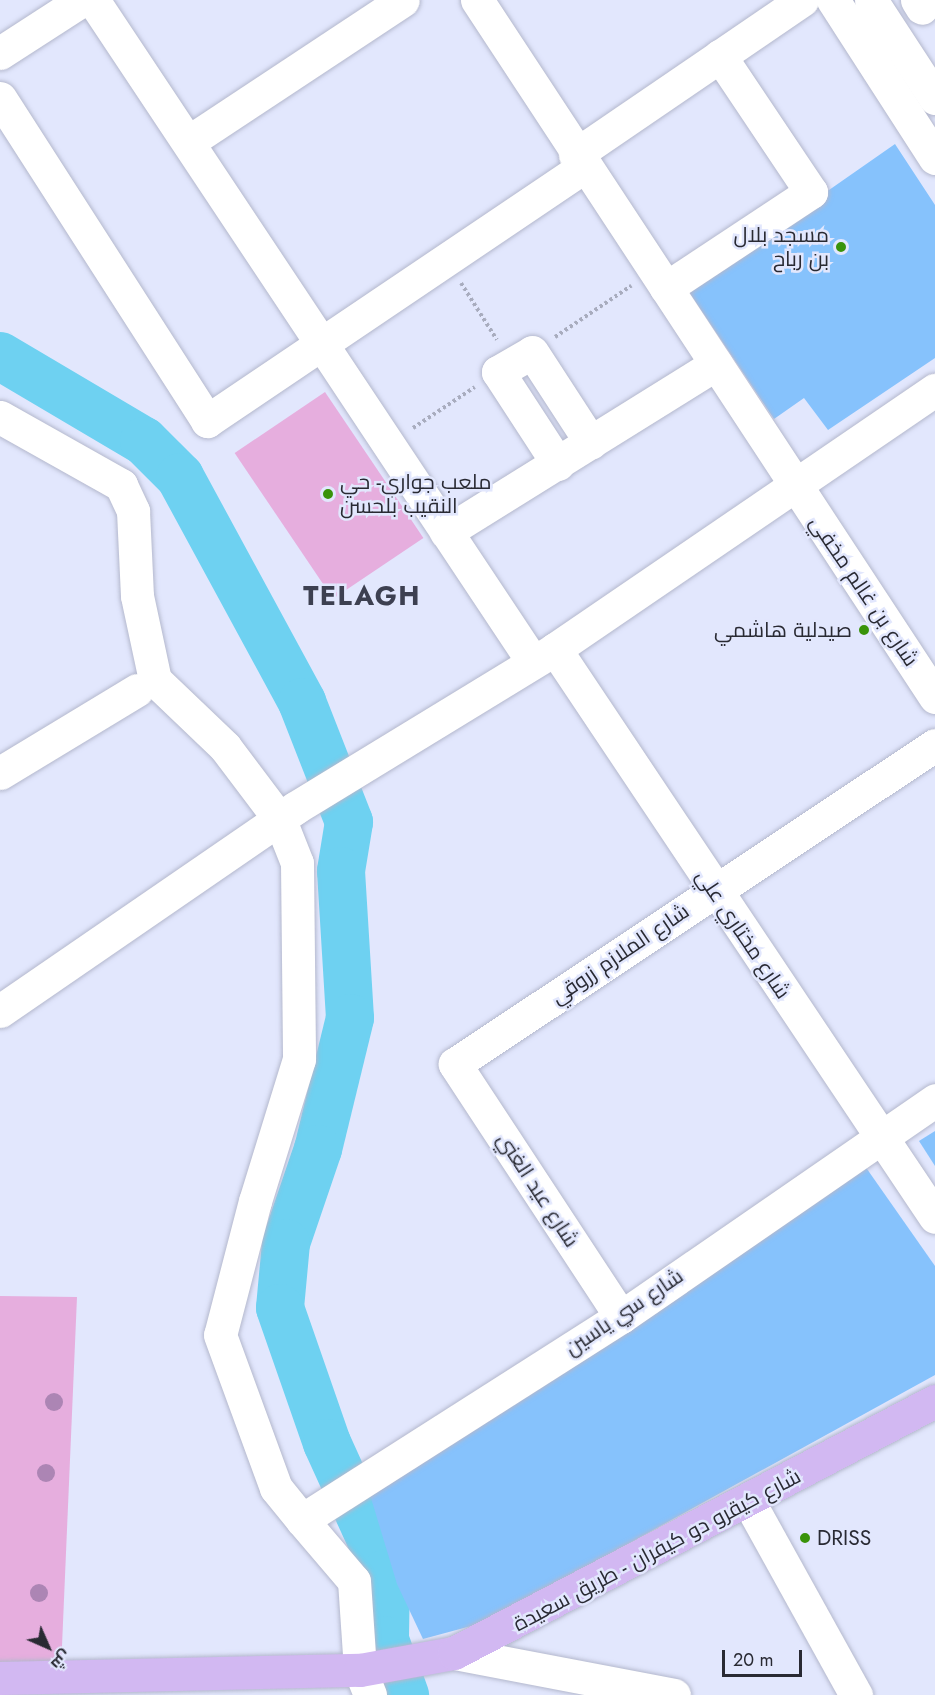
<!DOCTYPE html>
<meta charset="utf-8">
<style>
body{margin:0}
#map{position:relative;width:935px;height:1695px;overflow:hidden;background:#e2e7fd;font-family:Jost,Cairo,sans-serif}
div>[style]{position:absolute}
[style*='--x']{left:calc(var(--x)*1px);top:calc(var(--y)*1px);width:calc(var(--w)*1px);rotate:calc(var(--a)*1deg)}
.green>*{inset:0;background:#e6aede;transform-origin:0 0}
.river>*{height:48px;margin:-24px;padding:0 24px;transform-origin:24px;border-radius:24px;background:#6ed1f1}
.building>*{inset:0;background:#86c2fc}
.path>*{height:4px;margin-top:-2px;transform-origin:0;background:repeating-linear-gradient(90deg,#a8acbe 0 3px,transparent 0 6px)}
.roads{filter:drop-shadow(0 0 2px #b4b8cd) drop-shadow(0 0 2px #b4b8cd)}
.minor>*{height:33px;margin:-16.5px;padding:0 16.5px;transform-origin:16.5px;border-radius:16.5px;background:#fff}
.major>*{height:33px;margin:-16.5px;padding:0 16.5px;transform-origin:16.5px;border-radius:16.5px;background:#d2b8f2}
.trees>*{width:18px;height:18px;margin:-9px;border-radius:50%;background:#ac85b4}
.dots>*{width:16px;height:16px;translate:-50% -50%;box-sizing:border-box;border:3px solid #e2e7fd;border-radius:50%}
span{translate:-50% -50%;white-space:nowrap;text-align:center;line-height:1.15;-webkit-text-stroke:5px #e2e7fd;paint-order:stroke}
.poi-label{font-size:21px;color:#292a33}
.right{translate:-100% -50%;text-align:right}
.left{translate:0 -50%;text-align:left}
.street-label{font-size:21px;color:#292a33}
.district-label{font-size:27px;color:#3d4051;font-weight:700;letter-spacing:1.5px}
.north{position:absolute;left:18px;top:1617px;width:60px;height:60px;-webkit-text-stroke:4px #e2e7fd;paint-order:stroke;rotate:135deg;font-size:16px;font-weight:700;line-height:24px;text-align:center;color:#292a33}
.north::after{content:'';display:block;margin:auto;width:21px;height:27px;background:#292a33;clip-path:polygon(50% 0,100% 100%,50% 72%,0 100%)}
.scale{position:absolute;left:722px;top:1650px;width:80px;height:27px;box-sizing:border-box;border:3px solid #292a33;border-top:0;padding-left:8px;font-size:18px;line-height:21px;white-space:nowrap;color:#292a33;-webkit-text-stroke:4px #e2e7fd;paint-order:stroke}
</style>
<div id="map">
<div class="green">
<div style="left:325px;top:392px;width:176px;height:109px;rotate:56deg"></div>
<div style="clip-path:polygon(0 1296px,77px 1297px,61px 1669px,0 1667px)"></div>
</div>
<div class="river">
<div style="--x:0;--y:356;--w:167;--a:30.6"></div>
<div style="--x:144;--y:441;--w:51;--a:45"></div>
<div style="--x:180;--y:477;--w:256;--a:61.5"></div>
<div style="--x:302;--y:702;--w:129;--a:68.6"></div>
<div style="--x:349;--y:822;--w:50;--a:99.3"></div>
<div style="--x:341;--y:871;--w:147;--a:86.5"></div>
<div style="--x:350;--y:1018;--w:135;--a:103.7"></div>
<div style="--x:318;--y:1149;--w:99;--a:108.8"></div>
<div style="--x:286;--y:1243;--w:65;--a:95.3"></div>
<div style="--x:280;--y:1308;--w:143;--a:70.8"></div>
<div style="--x:327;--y:1443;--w:143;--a:65.6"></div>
<div style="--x:386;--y:1573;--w:67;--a:90.9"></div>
<div style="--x:385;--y:1640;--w:59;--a:70"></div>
</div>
<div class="building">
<div style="clip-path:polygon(895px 144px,935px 205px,935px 358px,828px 430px,804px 398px,774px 419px,687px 289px)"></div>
<div style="clip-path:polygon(935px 1131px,935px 1166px,919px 1141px)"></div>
<div style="clip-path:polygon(860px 1159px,935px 1266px,935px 1375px,486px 1622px,423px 1639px,397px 1584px,368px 1488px)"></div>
</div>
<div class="path">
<div style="--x:461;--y:283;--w:67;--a:57.7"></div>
<div style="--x:555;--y:337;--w:92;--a:-33.9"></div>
<div style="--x:413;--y:428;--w:74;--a:-33.5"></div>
</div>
<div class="roads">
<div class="minor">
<div style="--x:93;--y:0;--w:795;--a:56.39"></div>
<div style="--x:477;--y:0;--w:834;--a:56.69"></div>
<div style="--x:833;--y:0;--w:188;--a:57.2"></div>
<div style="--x:871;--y:0;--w:117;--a:56.9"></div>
<div style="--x:917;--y:0;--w:9;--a:58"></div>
<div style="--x:0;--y:53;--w:98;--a:-32.9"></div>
<div style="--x:0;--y:98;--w:384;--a:57.3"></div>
<div style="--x:207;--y:421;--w:454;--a:-34"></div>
<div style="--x:190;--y:141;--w:255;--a:-33.5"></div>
<div style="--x:575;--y:155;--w:275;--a:-34.3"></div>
<div style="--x:666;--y:288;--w:174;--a:-33.5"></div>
<div style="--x:811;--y:192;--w:164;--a:-123.8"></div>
<div style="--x:0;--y:417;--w:139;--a:29.3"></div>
<div style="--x:121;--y:485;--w:29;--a:65"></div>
<div style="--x:133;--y:511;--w:85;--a:87.3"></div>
<div style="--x:137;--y:596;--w:86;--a:77.9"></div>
<div style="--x:155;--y:680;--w:97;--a:43.7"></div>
<div style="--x:225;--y:747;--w:91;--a:53"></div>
<div style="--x:280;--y:820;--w:46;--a:68.4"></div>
<div style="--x:297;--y:863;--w:196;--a:89.4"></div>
<div style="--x:299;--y:1059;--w:149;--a:107.2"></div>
<div style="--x:255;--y:1201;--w:138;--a:104.6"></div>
<div style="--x:220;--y:1335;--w:163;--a:69.9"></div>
<div style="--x:276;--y:1488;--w:41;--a:50.9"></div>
<div style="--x:302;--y:1520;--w:378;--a:-32.5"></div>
<div style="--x:621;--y:1317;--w:382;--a:-34.6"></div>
<div style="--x:558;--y:464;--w:110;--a:-123.1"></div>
<div style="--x:498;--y:372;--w:39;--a:-30"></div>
<div style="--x:532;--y:352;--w:108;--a:57"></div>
<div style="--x:446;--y:532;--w:318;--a:-31.9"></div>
<div style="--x:555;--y:649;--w:683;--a:56.22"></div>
<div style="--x:0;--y:773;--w:160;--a:-31.2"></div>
<div style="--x:0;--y:1011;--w:358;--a:-34.5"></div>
<div style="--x:295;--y:808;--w:305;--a:-31.4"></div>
<div style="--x:555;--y:649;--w:460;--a:-34.3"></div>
<div style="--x:621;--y:1317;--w:303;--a:-123.3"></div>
<div style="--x:455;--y:1064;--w:576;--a:-33.61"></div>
<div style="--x:749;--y:1502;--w:221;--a:61"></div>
<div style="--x:302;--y:1520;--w:80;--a:49.6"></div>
<div style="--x:354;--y:1581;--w:89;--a:86.1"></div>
<div style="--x:360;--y:1670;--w:27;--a:68"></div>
<div style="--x:454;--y:1653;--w:224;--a:10.8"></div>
</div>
<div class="major">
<div style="--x:0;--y:1678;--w:360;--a:-1.3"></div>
<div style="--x:360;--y:1670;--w:96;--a:-10.3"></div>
<div style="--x:454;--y:1653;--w:543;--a:-27.65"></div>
</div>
</div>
<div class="trees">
<div style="left:54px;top:1402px"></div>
<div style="left:46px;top:1473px"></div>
<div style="left:39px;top:1593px"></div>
</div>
<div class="dots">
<div style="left:841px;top:247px;background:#39930a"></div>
<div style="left:328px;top:494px;background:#39930a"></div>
<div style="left:864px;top:630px;background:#39930a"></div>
<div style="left:805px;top:1538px;background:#39930a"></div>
</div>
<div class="poi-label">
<span class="right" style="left:829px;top:247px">مسجد بلال<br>بن رباح</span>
<span class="left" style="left:340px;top:494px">ملعب جواري- حي<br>النقيب بلحسن</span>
<span class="right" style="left:852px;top:630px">صيدلية هاشمي</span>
<span class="left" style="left:817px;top:1538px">DRISS</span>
</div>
<div class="street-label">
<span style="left:864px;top:591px;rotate:56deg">شارع بن غالم مخفي</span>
<span style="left:743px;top:934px;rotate:56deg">شارع مختاري علي</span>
<span style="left:620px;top:954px;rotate:-34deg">شارع الملازم زروقي</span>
<span style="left:538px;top:1190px;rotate:57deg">شارع عيد الغني</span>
<span style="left:624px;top:1312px;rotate:-34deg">شارع سي ياسين</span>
<span style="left:657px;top:1550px;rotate:-28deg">شارع كيقرو دو كيفران - طريق سعيدة</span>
</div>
<div class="district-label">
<span style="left:362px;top:596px">TELAGH</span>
</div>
<div class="north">ش</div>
<div class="scale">20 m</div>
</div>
